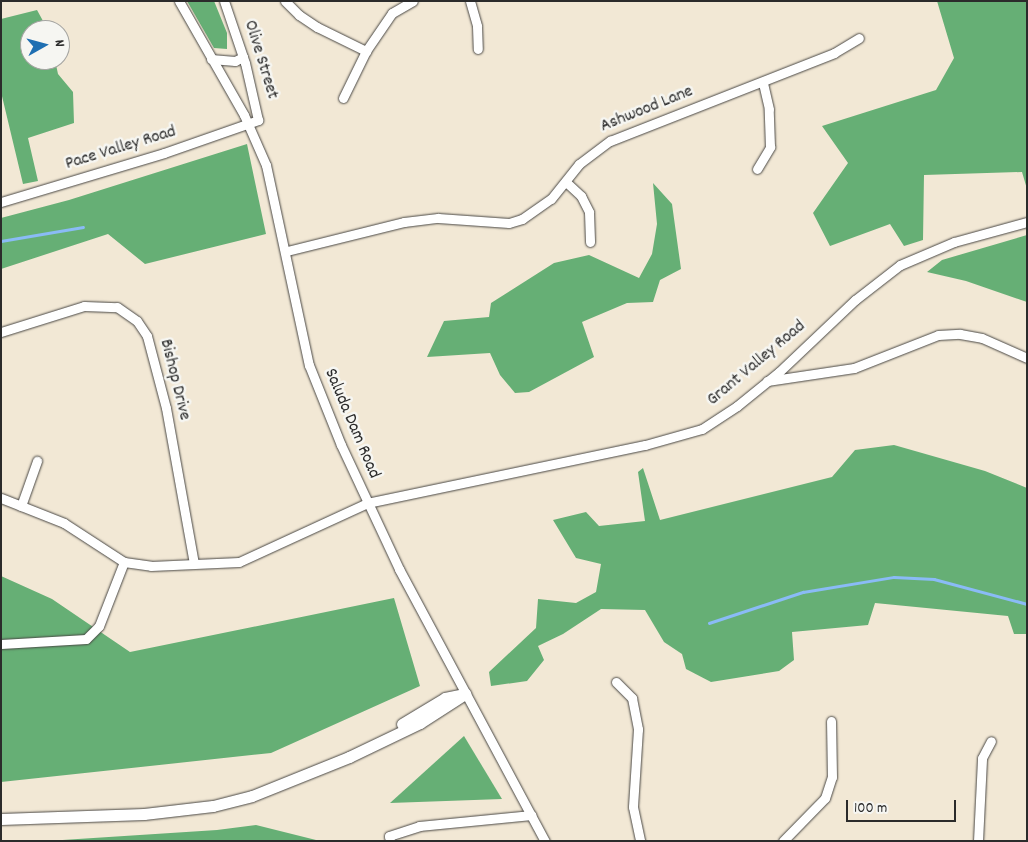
<!DOCTYPE html>
<style>
body{margin:0}
#map{position:relative;width:1028px;height:842px;overflow:hidden;background:#f2e8d5;font-family:Dekko,sans-serif}
div>[style]{position:absolute}
[style*='--x']{left:calc(var(--x)*1px);top:calc(var(--y)*1px);width:calc(var(--w)*1px);rotate:calc(var(--a)*1deg)}
.forest>*{inset:0;background:#66af75}
.stream>*{height:2.5px;margin:-1.25px;padding:0 1.25px;transform-origin:1.25px;border-radius:1.25px;background:#8abbf6}
.roads{filter:drop-shadow(0 0 1px #494744) drop-shadow(0 0 1px #494744)}
.minor>*{height:9px;margin:-4.5px;padding:0 4.5px;transform-origin:4.5px;border-radius:4.5px;background:#fff}
.major>*{height:11px;margin:-5.5px;padding:0 5.5px;transform-origin:5.5px;border-radius:5.5px;background:#fff}
span{translate:-50% -50%;white-space:nowrap;text-align:center;line-height:1.15;-webkit-text-stroke:5px #f6f6f2;paint-order:stroke}
.street-label{font-size:18px;color:#2b2b2b}
.frame{position:absolute;inset:0;border:2px solid #2b2b2b;pointer-events:none}
.north{position:absolute;left:20px;top:20px;width:50px;height:50px;box-sizing:border-box;background:#f6f6f2;border:1px solid #a5a5a2;border-radius:50%;rotate:83deg;font-size:14px;font-weight:700;line-height:20px;text-align:center;color:#2b2b2b}
.north::after{content:'';display:block;margin:auto;width:18px;height:22px;background:#1f6fb2;clip-path:polygon(50% 0,100% 100%,50% 72%,0 100%)}
.scale{position:absolute;left:846px;top:800px;width:110px;height:22px;box-sizing:border-box;border:2px solid #2b2b2b;border-top:0;padding-left:6px;font-size:15px;line-height:18px;white-space:nowrap;color:#2b2b2b;-webkit-text-stroke:4px #f6f6f2;paint-order:stroke}
</style>
<div id="map">
<div class="forest">
<div style="clip-path:polygon(187px 1px,214px 1px,227px 33px,227px 49px,214px 48px)"></div>
<div style="clip-path:polygon(937px 1px,1027px 1px,1027px 189px,1022px 172px,924px 175px,923px 240px,904px 246px,890px 224px,830px 246px,813px 213px,848px 163px,822px 126px,936px 90px,954px 58px)"></div>
<div style="clip-path:polygon(37px 10px,48px 30px,30px 30px,30px 60px,55px 60px,58px 74px,73px 92px,74px 123px,28px 138px,38px 181px,23px 184px,1px 92px,1px 19px)"></div>
<div style="clip-path:polygon(247px 144px,266px 234px,145px 264px,108px 234px,1px 269px,1px 218px,69px 200px)"></div>
<div style="clip-path:polygon(653px 183px,672px 204px,681px 269px,660px 280px,653px 302px,627px 303px,582px 322px,594px 357px,529px 392px,515px 393px,500px 375px,490px 353px,427px 357px,444px 321px,489px 317px,491px 303px,554px 263px,589px 255px,639px 278px,652px 254px,657px 224px)"></div>
<div style="clip-path:polygon(1027px 235px,1027px 302px,966px 281px,927px 272px,942px 260px)"></div>
<div style="clip-path:polygon(894px 445px,985px 471px,1027px 488px,1027px 634px,1014px 634px,1008px 616px,875px 603px,868px 625px,792px 632px,794px 660px,779px 671px,711px 682px,686px 669px,682px 654px,664px 642px,645px 610px,601px 609px,563px 634px,538px 646px,544px 660px,527px 681px,491px 686px,489px 672px,536px 628px,538px 599px,576px 603px,596px 592px,601px 564px,576px 558px,553px 520px,586px 512px,599px 526px,645px 521px,638px 472px,643px 468px,660px 520px,832px 477px,855px 450px)"></div>
<div style="clip-path:polygon(1px 576px,52px 599px,130px 652px,394px 598px,420px 686px,271px 753px,1px 782px)"></div>
<div style="clip-path:polygon(464px 736px,502px 799px,390px 803px)"></div>
<div style="clip-path:polygon(256px 825px,320px 841px,47px 841px,217px 830px)"></div>
</div>
<div class="stream">
<div style="--x:1;--y:241;--w:83;--a:-9.7"></div>
<div style="--x:709;--y:623;--w:99;--a:-18.3"></div>
<div style="--x:803;--y:592;--w:92;--a:-9.4"></div>
<div style="--x:894;--y:577;--w:40;--a:2.9"></div>
<div style="--x:934;--y:579;--w:96;--a:15"></div>
</div>
<div class="roads">
<div class="minor">
<div style="--x:179;--y:1;--w:131;--a:60.3"></div>
<div style="--x:244;--y:115;--w:55;--a:66.3"></div>
<div style="--x:266;--y:165;--w:205;--a:77.9"></div>
<div style="--x:309;--y:365;--w:86;--a:68.2"></div>
<div style="--x:341;--y:445;--w:137;--a:64.9"></div>
<div style="--x:399;--y:569;--w:309;--a:61.8"></div>
<div style="--x:285;--y:1;--w:20;--a:45"></div>
<div style="--x:299;--y:15;--w:22;--a:34"></div>
<div style="--x:317;--y:27;--w:55;--a:26.1"></div>
<div style="--x:366;--y:51;--w:46;--a:-55.6"></div>
<div style="--x:392;--y:13;--w:24;--a:-30"></div>
<div style="--x:470;--y:1;--w:26;--a:74"></div>
<div style="--x:477;--y:26;--w:23;--a:88"></div>
<div style="--x:211;--y:59;--w:24;--a:5"></div>
<div style="--x:235;--y:61;--w:9;--a:-27"></div>
<div style="--x:343;--y:98;--w:52;--a:-63.9"></div>
<div style="--x:757;--y:169;--w:26;--a:-59"></div>
<div style="--x:770;--y:147;--w:38;--a:-92"></div>
<div style="--x:769;--y:109;--w:28;--a:-103"></div>
<div style="--x:566;--y:182;--w:21;--a:43"></div>
<div style="--x:581;--y:196;--w:18;--a:63"></div>
<div style="--x:589;--y:212;--w:30;--a:88"></div>
<div style="--x:1;--y:202;--w:170;--a:-16.7"></div>
<div style="--x:164;--y:153;--w:100;--a:-19.3"></div>
<div style="--x:258;--y:120;--w:58;--a:-102.8"></div>
<div style="--x:245;--y:63;--w:65;--a:-108.7"></div>
<div style="--x:287;--y:251;--w:121;--a:-13.9"></div>
<div style="--x:404;--y:222;--w:34;--a:-7"></div>
<div style="--x:438;--y:218;--w:71;--a:4"></div>
<div style="--x:509;--y:223;--w:14;--a:-17"></div>
<div style="--x:522;--y:219;--w:35;--a:-35"></div>
<div style="--x:551;--y:199;--w:45;--a:-51.3"></div>
<div style="--x:579;--y:164;--w:39;--a:-37"></div>
<div style="--x:610;--y:141;--w:241;--a:-21.4"></div>
<div style="--x:834;--y:53;--w:29;--a:-31"></div>
<div style="--x:1;--y:332;--w:87;--a:-17.4"></div>
<div style="--x:84;--y:306;--w:33;--a:2"></div>
<div style="--x:117;--y:307;--w:24;--a:35"></div>
<div style="--x:137;--y:321;--w:18;--a:56"></div>
<div style="--x:147;--y:336;--w:74;--a:75.2"></div>
<div style="--x:166;--y:408;--w:158;--a:79.8"></div>
<div style="--x:767;--y:381;--w:88;--a:-8.5"></div>
<div style="--x:854;--y:368;--w:90;--a:-21.4"></div>
<div style="--x:938;--y:335;--w:22;--a:-3"></div>
<div style="--x:960;--y:334;--w:22;--a:10"></div>
<div style="--x:982;--y:338;--w:49;--a:24"></div>
<div style="--x:1;--y:498;--w:68;--a:21.6"></div>
<div style="--x:64;--y:523;--w:72;--a:33"></div>
<div style="--x:124;--y:562;--w:27;--a:8"></div>
<div style="--x:151;--y:566;--w:88;--a:-2.6"></div>
<div style="--x:239;--y:562;--w:141;--a:-24.7"></div>
<div style="--x:367;--y:503;--w:284;--a:-11.8"></div>
<div style="--x:645;--y:445;--w:59;--a:-15.7"></div>
<div style="--x:702;--y:429;--w:42;--a:-33.3"></div>
<div style="--x:737;--y:406;--w:54;--a:-39"></div>
<div style="--x:779;--y:372;--w:105;--a:-43.5"></div>
<div style="--x:855;--y:300;--w:57;--a:-37.9"></div>
<div style="--x:900;--y:265;--w:59;--a:-23.1"></div>
<div style="--x:954;--y:242;--w:76;--a:-15.3"></div>
<div style="--x:21;--y:506;--w:48;--a:-70.4"></div>
<div style="--x:1;--y:644;--w:85;--a:-3.4"></div>
<div style="--x:86;--y:639;--w:18;--a:-45"></div>
<div style="--x:99;--y:626;--w:69;--a:-68.7"></div>
<div style="--x:616;--y:682;--w:23;--a:45"></div>
<div style="--x:632;--y:698;--w:32;--a:79"></div>
<div style="--x:638;--y:729;--w:78;--a:93.7"></div>
<div style="--x:633;--y:807;--w:35;--a:78"></div>
<div style="--x:390;--y:841;--w:5;--a:-101"></div>
<div style="--x:389;--y:836;--w:32;--a:-18"></div>
<div style="--x:419;--y:826;--w:113;--a:-5.6"></div>
<div style="--x:783;--y:841;--w:60;--a:-45.7"></div>
<div style="--x:825;--y:798;--w:22;--a:-72"></div>
<div style="--x:832;--y:777;--w:56;--a:-91"></div>
<div style="--x:978;--y:841;--w:83;--a:-87.2"></div>
<div style="--x:982;--y:758;--w:19;--a:-62"></div>
</div>
<div class="major">
<div style="--x:402;--y:724;--w:50;--a:-31.2"></div>
<div style="--x:445;--y:698;--w:19;--a:-12"></div>
<div style="--x:1;--y:819;--w:143;--a:-2"></div>
<div style="--x:144;--y:814;--w:69;--a:-6.6"></div>
<div style="--x:213;--y:806;--w:40;--a:-14.4"></div>
<div style="--x:252;--y:796;--w:105;--a:-21.9"></div>
<div style="--x:349;--y:757;--w:79;--a:-25.6"></div>
<div style="--x:420;--y:723;--w:54;--a:-32.8"></div>
</div>
</div>
<div class="street-label">
<span style="left:260px;top:60px;rotate:73deg">Olive Street</span>
<span style="left:647px;top:110px;rotate:-22deg">Ashwood Lane</span>
<span style="left:121px;top:149px;rotate:-17deg">Pace Valley Road</span>
<span style="left:757px;top:364px;rotate:-40deg">Grant Valley Road</span>
<span style="left:174px;top:380px;rotate:76deg">Bishop Drive</span>
<span style="left:351px;top:424px;rotate:67deg">Saluda Dam Road</span>
</div>
<div class="frame"></div>
<div class="north">N</div>
<div class="scale">100 m</div>
</div>
